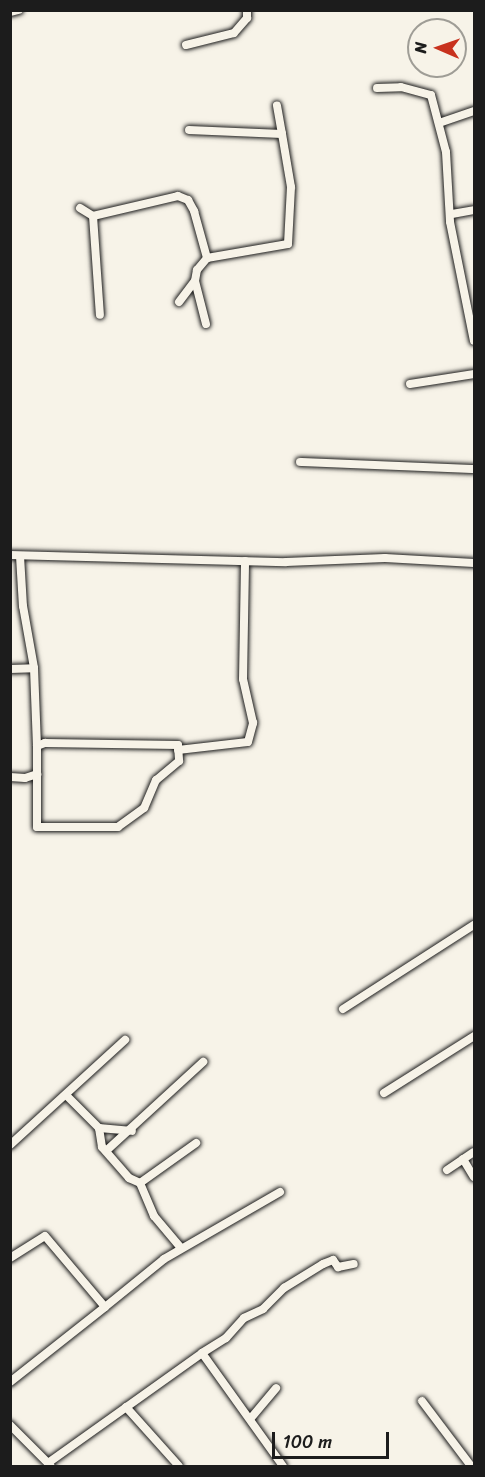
<!DOCTYPE html>
<style>
body{margin:0}
#map{position:relative;width:485px;height:1477px;overflow:hidden;background:#f7f3e8;font-family:Sriracha,sans-serif}
div>[style]{position:absolute}
[style*='--x']{left:calc(var(--x)*1px);top:calc(var(--y)*1px);width:calc(var(--w)*1px);rotate:calc(var(--a)*1deg)}
.roads{filter:drop-shadow(0 0 2px #1c1c1c) drop-shadow(0 0 2px #1c1c1c)}
.street>*{height:8px;margin:-4px;padding:0 4px;transform-origin:4px;border-radius:4px;background:#f7f3e8}
span{translate:-50% -50%;white-space:nowrap;text-align:center;line-height:1.15;-webkit-text-stroke:4.5px #f7f3e8;paint-order:stroke}
.frame{position:absolute;inset:0;border:12px solid #1c1c1c;pointer-events:none}
.north{position:absolute;left:407px;top:18px;width:60px;height:60px;box-sizing:border-box;background:#f7f3e8;border:2px solid #9f9d96;border-radius:50%;rotate:272deg;font-size:16px;font-weight:700;line-height:24px;text-align:center;color:#1c1c1c}
.north::after{content:'';display:block;margin:auto;width:21px;height:27px;background:#c8321e;clip-path:polygon(50% 0,100% 100%,50% 72%,0 100%)}
.scale{position:absolute;left:272px;top:1432px;width:117px;height:27px;box-sizing:border-box;border:3px solid #1c1c1c;border-top:0;padding-left:8px;font-size:18px;line-height:21px;white-space:nowrap;color:#1c1c1c;-webkit-text-stroke:4px #f7f3e8;paint-order:stroke}
</style>
<div id="map">
<div class="roads">
<div class="street">
<div style="--x:10;--y:12;--w:9;--a:-13"></div>
<div style="--x:186;--y:45;--w:49;--a:-14"></div>
<div style="--x:234;--y:33;--w:20;--a:-49"></div>
<div style="--x:247;--y:18;--w:8;--a:-90"></div>
<div style="--x:377;--y:88;--w:24;--a:-2"></div>
<div style="--x:401;--y:87;--w:31;--a:15"></div>
<div style="--x:431;--y:95;--w:59;--a:75.3"></div>
<div style="--x:446;--y:152;--w:70;--a:86.7"></div>
<div style="--x:450;--y:222;--w:121;--a:78.6"></div>
<div style="--x:439;--y:123;--w:37;--a:-19"></div>
<div style="--x:189;--y:130;--w:93;--a:2.5"></div>
<div style="--x:282;--y:134;--w:29;--a:-100"></div>
<div style="--x:80;--y:208;--w:15;--a:32"></div>
<div style="--x:93;--y:216;--w:99;--a:86"></div>
<div style="--x:452;--y:214;--w:22;--a:-10"></div>
<div style="--x:93;--y:216;--w:87;--a:-13.2"></div>
<div style="--x:178;--y:196;--w:11;--a:22"></div>
<div style="--x:188;--y:200;--w:13;--a:61"></div>
<div style="--x:194;--y:211;--w:49;--a:74.5"></div>
<div style="--x:207;--y:258;--w:82;--a:-9.8"></div>
<div style="--x:288;--y:244;--w:57;--a:-87"></div>
<div style="--x:291;--y:187;--w:54;--a:-99.6"></div>
<div style="--x:179;--y:302;--w:26;--a:-53"></div>
<div style="--x:206;--y:324;--w:44;--a:-104.3"></div>
<div style="--x:195;--y:281;--w:11;--a:-80"></div>
<div style="--x:197;--y:270;--w:16;--a:-50"></div>
<div style="--x:410;--y:384;--w:65;--a:-8.9"></div>
<div style="--x:300;--y:462;--w:174;--a:2.3"></div>
<div style="--x:10;--y:555;--w:276;--a:1.5"></div>
<div style="--x:286;--y:562;--w:99;--a:-2.3"></div>
<div style="--x:385;--y:558;--w:89;--a:3.2"></div>
<div style="--x:20;--y:556;--w:50;--a:86.6"></div>
<div style="--x:23;--y:606;--w:63;--a:79.9"></div>
<div style="--x:10;--y:669;--w:24;--a:-2"></div>
<div style="--x:34;--y:668;--w:78;--a:87.8"></div>
<div style="--x:178;--y:750;--w:70;--a:-6.5"></div>
<div style="--x:248;--y:742;--w:20;--a:-75"></div>
<div style="--x:253;--y:723;--w:45;--a:-102.8"></div>
<div style="--x:243;--y:679;--w:118;--a:-89"></div>
<div style="--x:10;--y:777;--w:15;--a:4"></div>
<div style="--x:25;--y:778;--w:13;--a:-18"></div>
<div style="--x:37;--y:774;--w:28;--a:-90"></div>
<div style="--x:37;--y:746;--w:9;--a:-21"></div>
<div style="--x:45;--y:743;--w:133;--a:0.9"></div>
<div style="--x:178;--y:745;--w:16;--a:86"></div>
<div style="--x:179;--y:761;--w:30;--a:140"></div>
<div style="--x:156;--y:780;--w:30;--a:113"></div>
<div style="--x:144;--y:808;--w:32;--a:144"></div>
<div style="--x:118;--y:827;--w:81;--a:180"></div>
<div style="--x:37;--y:827;--w:53;--a:-90"></div>
<div style="--x:343;--y:1009;--w:156;--a:-32.7"></div>
<div style="--x:384;--y:1093;--w:107;--a:-32.3"></div>
<div style="--x:66;--y:1095;--w:47;--a:45"></div>
<div style="--x:99;--y:1128;--w:19;--a:81"></div>
<div style="--x:102;--y:1147;--w:41;--a:48.9"></div>
<div style="--x:129;--y:1178;--w:12;--a:24"></div>
<div style="--x:140;--y:1183;--w:36;--a:67"></div>
<div style="--x:154;--y:1216;--w:42;--a:49.8"></div>
<div style="--x:99;--y:1128;--w:33;--a:5"></div>
<div style="--x:10;--y:1145;--w:156;--a:-42.4"></div>
<div style="--x:106;--y:1151;--w:132;--a:-42.5"></div>
<div style="--x:463;--y:1159;--w:21;--a:59"></div>
<div style="--x:447;--y:1170;--w:32;--a:-34"></div>
<div style="--x:140;--y:1183;--w:69;--a:-35.5"></div>
<div style="--x:10;--y:1258;--w:41;--a:-32.2"></div>
<div style="--x:45;--y:1236;--w:93;--a:49.8"></div>
<div style="--x:105;--y:1307;--w:121;--a:141.7"></div>
<div style="--x:105;--y:1307;--w:76;--a:-39.1"></div>
<div style="--x:164;--y:1259;--w:134;--a:-30"></div>
<div style="--x:202;--y:1353;--w:28;--a:-32"></div>
<div style="--x:226;--y:1338;--w:27;--a:-48"></div>
<div style="--x:244;--y:1318;--w:21;--a:-25"></div>
<div style="--x:263;--y:1309;--w:30;--a:-45"></div>
<div style="--x:284;--y:1288;--w:46;--a:-31.6"></div>
<div style="--x:323;--y:1264;--w:11;--a:-22"></div>
<div style="--x:333;--y:1260;--w:9;--a:54"></div>
<div style="--x:338;--y:1267;--w:16;--a:-11"></div>
<div style="--x:422;--y:1401;--w:81;--a:53"></div>
<div style="--x:126;--y:1407;--w:79;--a:48.1"></div>
<div style="--x:251;--y:1418;--w:39;--a:-50"></div>
<div style="--x:10;--y:1425;--w:57;--a:45"></div>
<div style="--x:48;--y:1463;--w:189;--a:-35.5"></div>
<div style="--x:202;--y:1353;--w:139;--a:54.4"></div>
</div>
</div>
<div class="frame"></div>
<div class="north">N</div>
<div class="scale">100 m</div>
</div>
